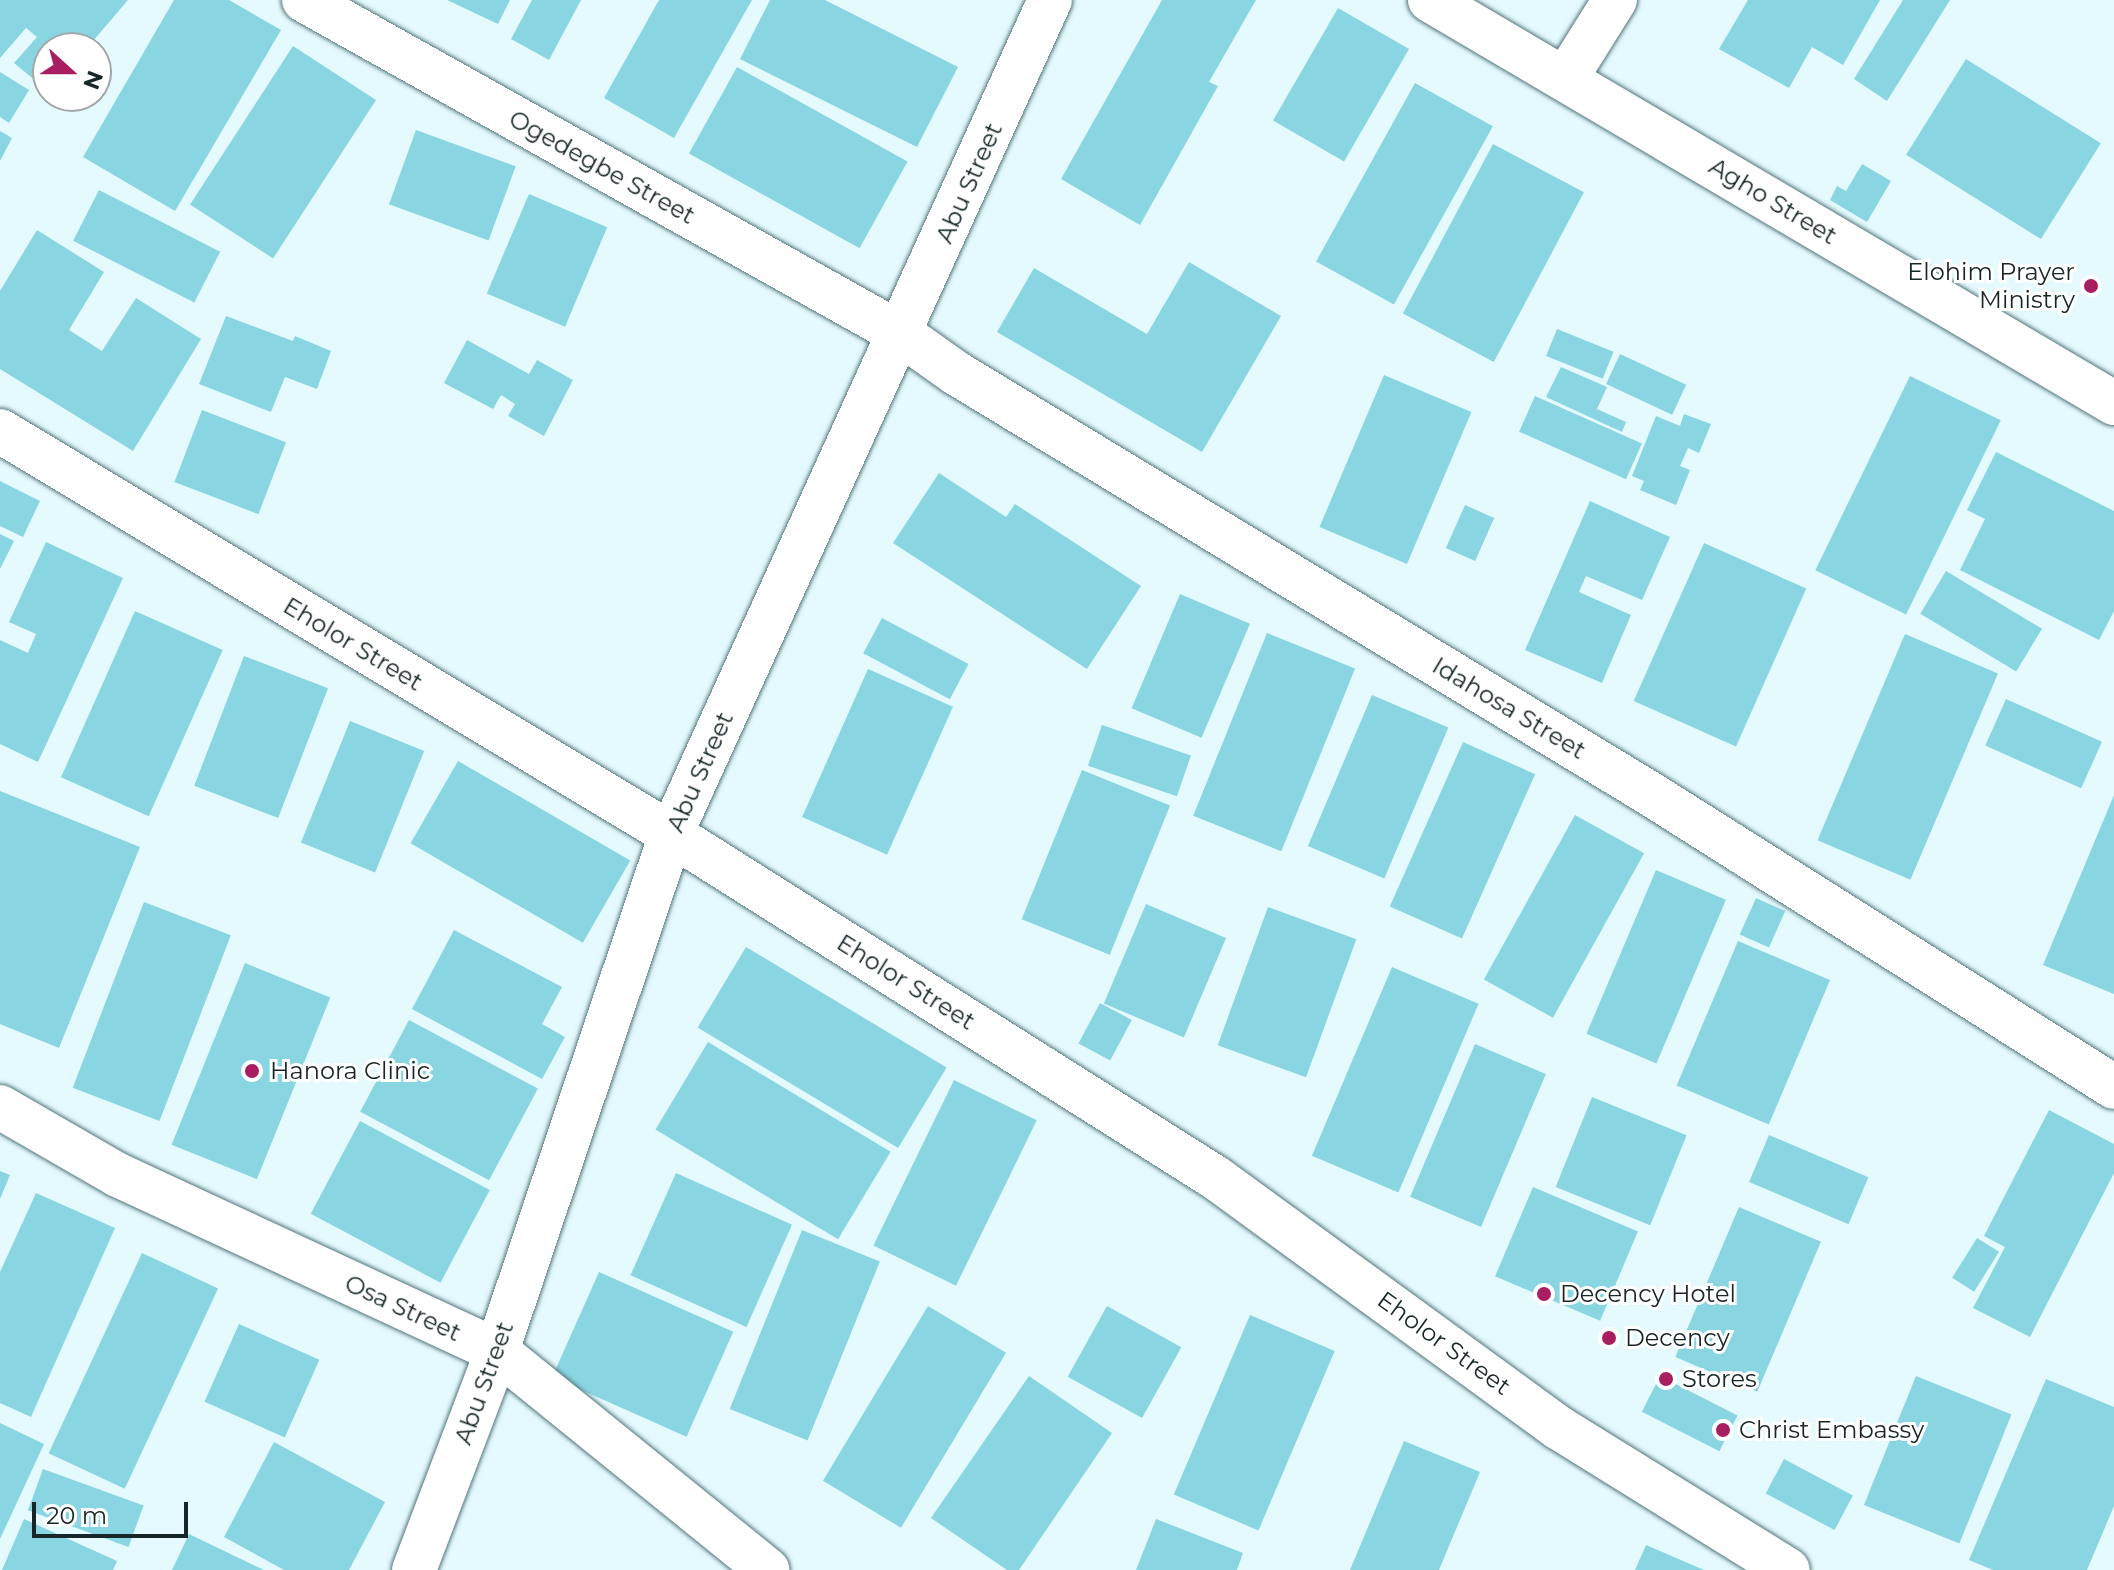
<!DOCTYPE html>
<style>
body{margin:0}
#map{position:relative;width:2114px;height:1570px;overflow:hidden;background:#e4fafe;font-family:Montserrat,sans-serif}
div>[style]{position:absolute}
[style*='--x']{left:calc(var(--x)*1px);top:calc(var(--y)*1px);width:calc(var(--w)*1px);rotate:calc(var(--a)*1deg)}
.building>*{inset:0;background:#89d6e2;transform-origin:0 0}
.roads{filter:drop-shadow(0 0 2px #52757a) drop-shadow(0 0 2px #52757a)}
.minor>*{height:44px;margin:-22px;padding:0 22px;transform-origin:22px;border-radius:22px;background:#fff}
.dots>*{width:22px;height:22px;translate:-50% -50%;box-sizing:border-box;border:4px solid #fff;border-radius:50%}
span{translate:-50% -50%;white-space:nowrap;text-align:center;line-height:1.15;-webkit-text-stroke:6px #fff;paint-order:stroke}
.street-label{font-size:24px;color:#172628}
.poi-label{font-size:24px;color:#172628}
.right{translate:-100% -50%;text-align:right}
.left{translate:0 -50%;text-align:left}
.north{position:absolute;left:32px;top:32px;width:80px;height:80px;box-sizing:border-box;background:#fff;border:2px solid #a2a8a9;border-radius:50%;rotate:111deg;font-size:22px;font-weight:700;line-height:32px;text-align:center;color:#172628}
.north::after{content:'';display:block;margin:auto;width:28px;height:36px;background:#a91e60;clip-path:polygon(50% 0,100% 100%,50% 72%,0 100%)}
.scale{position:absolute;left:32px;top:1502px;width:156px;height:36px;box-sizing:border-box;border:4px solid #172628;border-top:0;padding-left:10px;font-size:24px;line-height:28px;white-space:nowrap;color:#172628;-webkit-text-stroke:6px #fff;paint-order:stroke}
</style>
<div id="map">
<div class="building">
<div style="clip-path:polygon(0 0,128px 0,87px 48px,48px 48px,48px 91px,14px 63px,37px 37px,26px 28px,0 58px)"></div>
<div style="clip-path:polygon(174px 0,229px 0,281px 30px,175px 211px,83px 157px)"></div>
<div style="clip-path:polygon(447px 0,510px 0,498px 24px)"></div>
<div style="clip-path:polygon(532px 0,581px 0,549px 60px,511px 39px)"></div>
<div style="clip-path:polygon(659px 0,752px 0,674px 138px,604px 98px)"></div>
<div style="clip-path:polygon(770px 0,825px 0,958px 67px,917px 147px,740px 59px)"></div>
<div style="clip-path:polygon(1162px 0,1256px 0,1209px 82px,1218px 86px,1140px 225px,1061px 179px)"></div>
<div style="clip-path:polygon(1748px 0,1880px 0,1843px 65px,1812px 47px,1789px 88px,1719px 49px)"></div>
<div style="clip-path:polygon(1903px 0,1950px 0,1887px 101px,1854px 79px)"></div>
<div style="left:1338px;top:8px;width:82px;height:130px;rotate:30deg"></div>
<div style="left:293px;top:46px;width:99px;height:189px;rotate:33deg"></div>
<div style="left:1966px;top:59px;width:159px;height:113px;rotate:32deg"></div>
<div style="left:737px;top:67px;width:195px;height:99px;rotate:29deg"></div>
<div style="clip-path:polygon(0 72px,29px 90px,9px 123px,0 117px)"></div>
<div style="left:1415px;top:83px;width:89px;height:204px;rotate:29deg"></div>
<div style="left:416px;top:130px;width:106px;height:79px;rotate:20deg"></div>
<div style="clip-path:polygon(0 131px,12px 138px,0 161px)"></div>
<div style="left:1493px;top:144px;width:103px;height:192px;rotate:28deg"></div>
<div style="clip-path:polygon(1862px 164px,1891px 181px,1867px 222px,1830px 200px,1837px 186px,1846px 191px)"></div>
<div style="left:99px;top:190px;width:136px;height:57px;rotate:27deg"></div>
<div style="left:529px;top:194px;width:85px;height:108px;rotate:23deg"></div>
<div style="clip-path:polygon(37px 230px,104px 272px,69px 330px,102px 351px,136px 298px,201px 339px,133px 451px,0 369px,0 291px)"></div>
<div style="clip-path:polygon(1189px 262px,1281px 316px,1202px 452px,997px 332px,1034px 268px,1147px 334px)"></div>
<div style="clip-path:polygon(226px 316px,293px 341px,295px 336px,331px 351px,317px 389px,285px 377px,271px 412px,199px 384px)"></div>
<div style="left:1557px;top:329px;width:61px;height:29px;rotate:22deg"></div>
<div style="clip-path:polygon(467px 340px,529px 374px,537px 360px,573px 380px,544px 436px,508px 416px,515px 404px,501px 395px,493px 409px,444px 383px)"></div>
<div style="left:1620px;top:354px;width:73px;height:33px;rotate:25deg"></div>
<div style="clip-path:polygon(1561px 367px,1607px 387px,1597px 409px,1626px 422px,1622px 432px,1546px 397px)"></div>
<div style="left:1384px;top:375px;width:95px;height:165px;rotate:23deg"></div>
<div style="left:1910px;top:376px;width:101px;height:216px;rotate:26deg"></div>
<div style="left:1535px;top:396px;width:117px;height:39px;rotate:24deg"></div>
<div style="left:202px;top:410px;width:90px;height:77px;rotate:21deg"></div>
<div style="clip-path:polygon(1684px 414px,1711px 424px,1699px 453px,1688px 448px,1680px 466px,1690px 470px,1676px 505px,1640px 490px,1644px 481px,1632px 476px,1656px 416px,1680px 426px)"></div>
<div style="clip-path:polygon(1996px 452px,2114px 511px,2114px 611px,2099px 640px,1960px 570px,1985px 519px,1967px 510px)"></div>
<div style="clip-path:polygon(939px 473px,1006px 517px,1015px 504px,1141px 586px,1087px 669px,893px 543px)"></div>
<div style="clip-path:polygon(0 481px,40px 501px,23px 537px,0 526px)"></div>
<div style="clip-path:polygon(1590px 501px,1670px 537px,1642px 600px,1586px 576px,1579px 592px,1631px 615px,1602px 683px,1525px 650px)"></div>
<div style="left:1465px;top:505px;width:32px;height:47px;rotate:24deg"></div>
<div style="clip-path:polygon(0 534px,14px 541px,0 569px)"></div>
<div style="clip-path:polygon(46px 542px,123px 578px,38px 762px,0 744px,0 640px,28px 653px,36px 634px,9px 622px)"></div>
<div style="left:1704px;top:543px;width:112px;height:173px;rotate:24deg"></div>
<div style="left:1946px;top:571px;width:112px;height:50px;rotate:31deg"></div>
<div style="left:1180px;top:594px;width:76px;height:124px;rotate:23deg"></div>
<div style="left:135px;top:611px;width:96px;height:182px;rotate:24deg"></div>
<div style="left:882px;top:618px;width:98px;height:40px;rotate:28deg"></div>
<div style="left:1267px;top:633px;width:95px;height:197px;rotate:22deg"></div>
<div style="left:1905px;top:634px;width:101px;height:224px;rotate:23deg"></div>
<div style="left:244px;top:656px;width:90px;height:139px;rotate:21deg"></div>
<div style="left:868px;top:669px;width:93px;height:162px;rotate:24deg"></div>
<div style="left:1372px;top:695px;width:83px;height:164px;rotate:23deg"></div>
<div style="left:2006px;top:699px;width:105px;height:51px;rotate:24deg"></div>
<div style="left:350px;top:721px;width:80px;height:131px;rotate:22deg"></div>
<div style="left:1102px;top:725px;width:94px;height:43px;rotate:19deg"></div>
<div style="left:1463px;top:742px;width:79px;height:180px;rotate:24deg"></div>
<div style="left:458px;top:761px;width:199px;height:95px;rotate:30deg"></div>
<div style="left:1082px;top:770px;width:95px;height:161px;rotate:22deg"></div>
<div style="clip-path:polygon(0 791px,140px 847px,59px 1048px,0 1024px)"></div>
<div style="clip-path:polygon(2114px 795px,2114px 994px,2043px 965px)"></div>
<div style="left:1575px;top:815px;width:79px;height:188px;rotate:29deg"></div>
<div style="left:1656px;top:870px;width:76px;height:178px;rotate:23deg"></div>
<div style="left:1756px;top:898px;width:32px;height:40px;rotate:24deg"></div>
<div style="left:144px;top:902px;width:93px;height:199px;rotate:21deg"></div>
<div style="left:1146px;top:904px;width:87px;height:108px;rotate:23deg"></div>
<div style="left:1268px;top:907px;width:94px;height:147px;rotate:20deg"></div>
<div style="clip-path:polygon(454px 930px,562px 987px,542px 1024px,565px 1037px,542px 1079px,412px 1009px)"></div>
<div style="left:1738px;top:941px;width:100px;height:157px;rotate:23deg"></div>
<div style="left:746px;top:947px;width:234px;height:94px;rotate:31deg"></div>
<div style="left:245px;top:963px;width:92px;height:196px;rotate:22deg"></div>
<div style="left:1392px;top:967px;width:94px;height:205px;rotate:23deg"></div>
<div style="left:1100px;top:1003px;width:36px;height:46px;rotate:28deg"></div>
<div style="left:409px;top:1020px;width:146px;height:104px;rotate:28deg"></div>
<div style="left:708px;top:1042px;width:213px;height:102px;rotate:31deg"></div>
<div style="left:1475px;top:1044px;width:77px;height:166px;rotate:23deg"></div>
<div style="left:954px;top:1080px;width:92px;height:184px;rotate:26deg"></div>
<div style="left:1592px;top:1097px;width:102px;height:97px;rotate:22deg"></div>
<div style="clip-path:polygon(2049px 1110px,2114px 1144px,2114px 1173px,2030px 1337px,1973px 1308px,2005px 1247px,1984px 1236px)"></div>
<div style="left:360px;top:1121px;width:147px;height:105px;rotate:28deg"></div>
<div style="left:1769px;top:1135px;width:108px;height:51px;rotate:23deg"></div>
<div style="clip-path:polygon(0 1171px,10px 1175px,0 1199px)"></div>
<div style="left:676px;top:1173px;width:127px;height:112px;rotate:24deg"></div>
<div style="left:1533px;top:1187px;width:114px;height:97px;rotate:23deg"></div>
<div style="clip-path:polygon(36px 1193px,115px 1228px,31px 1417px,0 1403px,0 1272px)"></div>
<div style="left:1739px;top:1207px;width:89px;height:163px;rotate:23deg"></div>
<div style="left:802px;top:1230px;width:84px;height:193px;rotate:22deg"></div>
<div style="left:1977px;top:1238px;width:26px;height:47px;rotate:32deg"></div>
<div style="left:142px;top:1253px;width:84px;height:221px;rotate:25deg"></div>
<div style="left:599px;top:1272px;width:147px;height:115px;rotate:24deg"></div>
<div style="left:928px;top:1306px;width:91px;height:204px;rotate:31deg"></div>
<div style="left:1107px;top:1306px;width:85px;height:81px;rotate:29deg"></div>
<div style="left:1250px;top:1315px;width:92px;height:195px;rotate:23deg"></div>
<div style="left:239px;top:1324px;width:88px;height:85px;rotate:24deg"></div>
<div style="clip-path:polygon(1029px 1376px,1112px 1433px,1019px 1570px,1007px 1570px,931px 1518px)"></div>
<div style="left:1660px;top:1376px;width:87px;height:40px;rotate:27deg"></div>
<div style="left:1916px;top:1376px;width:103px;height:139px;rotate:22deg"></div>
<div style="clip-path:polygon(2046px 1379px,2114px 1407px,2114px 1506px,2087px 1570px,1993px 1570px,1969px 1560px)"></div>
<div style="clip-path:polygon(0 1423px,44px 1444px,0 1539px)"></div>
<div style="clip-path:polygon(1404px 1441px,1480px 1472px,1439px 1570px,1350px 1570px)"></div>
<div style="clip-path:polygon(274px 1442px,385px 1502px,349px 1570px,284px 1570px,224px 1537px)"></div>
<div style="left:1784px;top:1459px;width:78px;height:39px;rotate:28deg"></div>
<div style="left:43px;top:1469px;width:107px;height:44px;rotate:20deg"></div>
<div style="clip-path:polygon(24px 1519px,117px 1561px,113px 1570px,2px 1570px)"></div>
<div style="clip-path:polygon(1156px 1519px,1243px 1553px,1237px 1570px,1136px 1570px)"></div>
<div style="clip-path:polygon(189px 1534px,264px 1570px,172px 1570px)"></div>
<div style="clip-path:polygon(1646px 1545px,1704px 1570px,1635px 1570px)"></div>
</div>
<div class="roads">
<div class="minor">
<div style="--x:304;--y:0;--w:684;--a:29.23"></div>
<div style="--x:901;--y:334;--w:67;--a:35.3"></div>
<div style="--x:956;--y:373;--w:810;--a:31.22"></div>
<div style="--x:1649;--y:793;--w:550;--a:32.3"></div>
<div style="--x:1430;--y:0;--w:794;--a:30.51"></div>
<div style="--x:1566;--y:78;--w:92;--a:-57.9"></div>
<div style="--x:0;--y:431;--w:783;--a:30.99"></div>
<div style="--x:671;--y:834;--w:644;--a:32.26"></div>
<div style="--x:1216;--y:1178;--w:424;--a:36.1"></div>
<div style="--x:1559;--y:1428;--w:269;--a:31.8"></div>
<div style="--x:0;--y:1107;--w:136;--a:30"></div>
<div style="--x:118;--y:1175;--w:418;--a:24.9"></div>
<div style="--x:497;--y:1351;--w:348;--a:39"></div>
<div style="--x:414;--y:1570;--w:234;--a:-69.2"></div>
<div style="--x:497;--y:1351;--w:545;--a:-71.4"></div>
<div style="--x:671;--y:834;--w:916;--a:-65.56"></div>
</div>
</div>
<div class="dots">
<div style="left:2091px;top:286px;background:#a91e60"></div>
<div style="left:252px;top:1071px;background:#a91e60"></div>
<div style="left:1544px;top:1294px;background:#a91e60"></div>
<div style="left:1609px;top:1338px;background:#a91e60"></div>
<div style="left:1666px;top:1379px;background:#a91e60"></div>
<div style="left:1723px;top:1430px;background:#a91e60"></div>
</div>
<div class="street-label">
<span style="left:602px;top:167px;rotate:29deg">Ogedegbe Street</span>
<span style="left:969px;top:183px;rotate:-66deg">Abu Street</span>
<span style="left:1773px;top:201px;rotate:31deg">Agho Street</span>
<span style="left:353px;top:644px;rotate:31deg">Eholor Street</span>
<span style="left:1509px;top:708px;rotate:31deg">Idahosa Street</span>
<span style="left:700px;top:772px;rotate:-66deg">Abu Street</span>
<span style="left:906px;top:982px;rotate:32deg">Eholor Street</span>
<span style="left:403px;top:1308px;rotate:25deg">Osa Street</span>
<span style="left:1444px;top:1343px;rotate:36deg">Eholor Street</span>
<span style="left:484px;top:1383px;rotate:-70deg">Abu Street</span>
</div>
<div class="poi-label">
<span class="right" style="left:2075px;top:286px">Elohim Prayer<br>Ministry</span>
<span class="left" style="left:270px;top:1071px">Hanora Clinic</span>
<span class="left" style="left:1560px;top:1294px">Decency Hotel</span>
<span class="left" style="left:1625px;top:1338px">Decency</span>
<span class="left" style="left:1682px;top:1379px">Stores</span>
<span class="left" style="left:1739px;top:1430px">Christ Embassy</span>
</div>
<div class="north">N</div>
<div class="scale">20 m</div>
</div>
